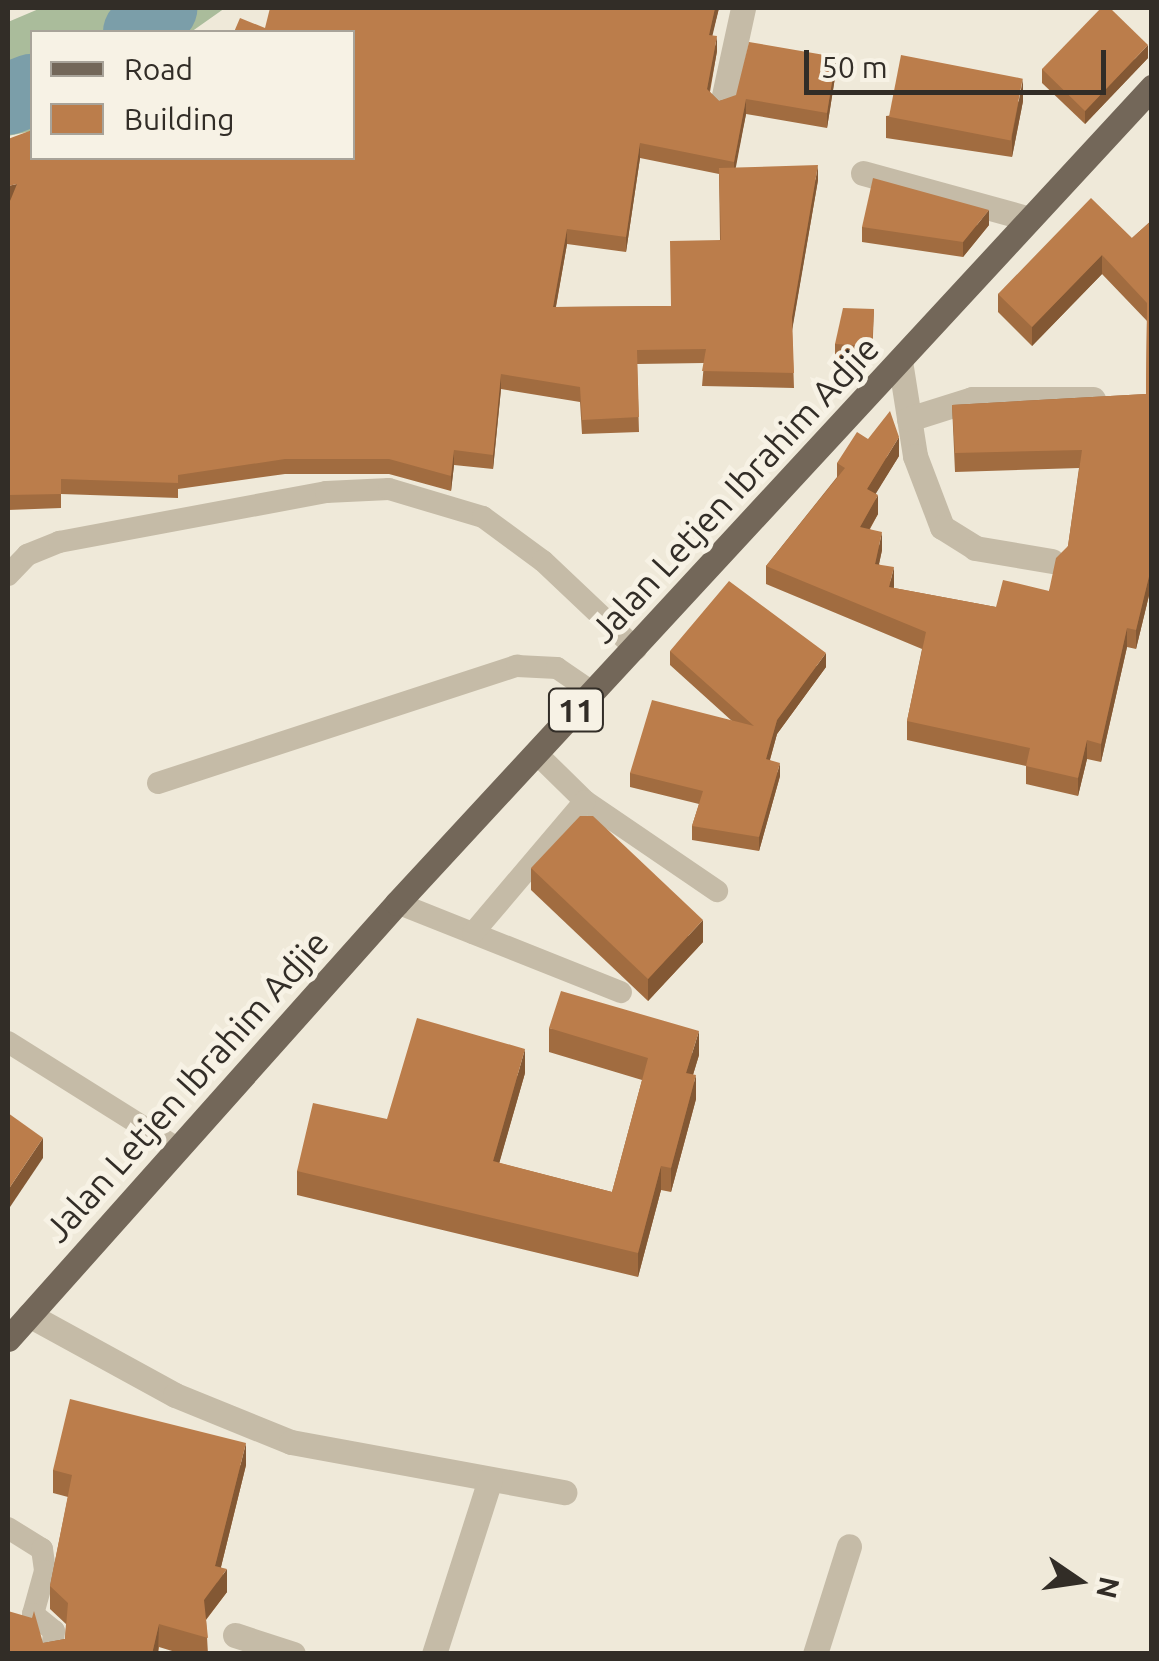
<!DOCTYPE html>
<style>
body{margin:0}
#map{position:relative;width:1159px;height:1661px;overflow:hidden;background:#efe9d9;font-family:Ubuntu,sans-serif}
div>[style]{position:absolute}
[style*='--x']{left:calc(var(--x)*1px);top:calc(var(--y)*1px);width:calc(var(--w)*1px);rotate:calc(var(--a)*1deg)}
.green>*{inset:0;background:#aabc9b}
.river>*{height:72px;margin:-36px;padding:0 36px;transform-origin:36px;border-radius:36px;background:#7b9ea9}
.lane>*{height:22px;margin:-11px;padding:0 11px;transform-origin:11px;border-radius:11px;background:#c5bba7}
.street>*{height:25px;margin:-12.5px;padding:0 12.5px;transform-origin:12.5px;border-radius:12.5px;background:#c5bba7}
.primary>*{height:25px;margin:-12.5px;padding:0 12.5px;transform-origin:12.5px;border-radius:12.5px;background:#736759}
.wall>*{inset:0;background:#a16c40}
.shaded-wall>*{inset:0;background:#835834}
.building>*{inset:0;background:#bb7d4b;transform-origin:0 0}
span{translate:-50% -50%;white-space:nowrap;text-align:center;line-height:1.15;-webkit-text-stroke:10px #f7f2e5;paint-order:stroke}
.shield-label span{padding:2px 8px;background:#f7f2e5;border:2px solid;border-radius:8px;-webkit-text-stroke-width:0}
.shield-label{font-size:32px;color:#322d27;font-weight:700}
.street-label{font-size:35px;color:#322d27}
.frame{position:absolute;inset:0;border:10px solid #322d27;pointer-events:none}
.legend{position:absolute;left:30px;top:30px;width:325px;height:130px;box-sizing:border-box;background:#f7f2e5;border:2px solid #a8a399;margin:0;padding:12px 18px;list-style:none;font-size:30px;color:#322d27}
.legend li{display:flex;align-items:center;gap:20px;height:50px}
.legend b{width:50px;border:2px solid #a8a399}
.north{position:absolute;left:1029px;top:1531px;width:100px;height:100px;-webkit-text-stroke:8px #f7f2e5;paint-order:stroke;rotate:103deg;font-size:28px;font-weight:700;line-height:40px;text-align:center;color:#322d27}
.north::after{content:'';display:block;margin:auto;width:35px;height:45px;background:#322d27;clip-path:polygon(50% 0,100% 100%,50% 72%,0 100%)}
.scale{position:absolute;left:804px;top:50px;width:302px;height:45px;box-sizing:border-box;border:5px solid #322d27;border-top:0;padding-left:12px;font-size:30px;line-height:35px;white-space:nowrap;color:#322d27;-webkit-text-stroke:8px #f7f2e5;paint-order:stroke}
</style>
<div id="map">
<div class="green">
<div style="clip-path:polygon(41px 8px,225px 8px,191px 32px,32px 32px,32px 131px,8px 136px,8px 22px)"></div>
</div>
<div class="river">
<div style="--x:139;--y:32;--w:33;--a:-47"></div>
<div style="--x:8;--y:99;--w:26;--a:-21"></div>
</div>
<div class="lane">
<div style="--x:8;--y:575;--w:28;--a:-46"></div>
<div style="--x:27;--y:555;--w:35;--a:-22"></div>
<div style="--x:59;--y:542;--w:272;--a:-10.6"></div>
<div style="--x:326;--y:492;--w:63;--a:-2.7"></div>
<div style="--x:389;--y:489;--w:98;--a:16.6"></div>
<div style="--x:483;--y:517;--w:74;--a:36.3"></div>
<div style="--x:543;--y:561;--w:128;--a:43.4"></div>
<div style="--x:536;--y:753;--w:69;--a:44.4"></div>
<div style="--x:585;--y:801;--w:160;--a:34.3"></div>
<div style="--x:158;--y:783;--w:378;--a:-18.1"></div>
<div style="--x:517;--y:666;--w:40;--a:2.9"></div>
<div style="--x:557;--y:668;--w:42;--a:34.4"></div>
<div style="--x:397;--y:903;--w:241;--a:21.7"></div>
<div style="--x:473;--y:933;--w:173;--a:-49.7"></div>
<div style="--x:8;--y:1042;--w:199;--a:32.1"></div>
<div style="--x:8;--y:1528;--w:40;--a:32"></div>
<div style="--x:42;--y:1549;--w:22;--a:82"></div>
<div style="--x:45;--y:1571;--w:45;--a:105.6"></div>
<div style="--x:33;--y:1614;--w:27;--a:39"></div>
<div style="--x:54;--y:1631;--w:23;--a:95"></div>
</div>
<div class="street">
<div style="--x:723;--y:100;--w:94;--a:-77.7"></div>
<div style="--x:863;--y:173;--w:173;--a:15.4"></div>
<div style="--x:900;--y:361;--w:96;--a:81"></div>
<div style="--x:915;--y:456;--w:76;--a:69.2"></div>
<div style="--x:942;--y:527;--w:39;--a:32"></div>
<div style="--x:975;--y:548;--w:78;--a:9.6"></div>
<div style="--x:909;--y:419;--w:66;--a:-17.6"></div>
<div style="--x:972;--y:399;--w:121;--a:0"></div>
<div style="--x:29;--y:1315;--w:166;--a:28.7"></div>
<div style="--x:175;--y:1395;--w:125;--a:22.1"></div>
<div style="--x:291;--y:1442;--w:278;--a:10.4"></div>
<div style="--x:235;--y:1635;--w:61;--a:18.1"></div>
<div style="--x:434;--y:1654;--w:183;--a:-72.2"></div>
<div style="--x:815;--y:1654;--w:113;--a:-72.5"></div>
</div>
<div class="primary">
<div style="--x:8;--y:1339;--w:584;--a:-48.26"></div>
<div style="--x:397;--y:903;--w:1112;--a:-47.22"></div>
</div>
<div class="wall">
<div style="clip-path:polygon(evenodd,719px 8px,712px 35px,717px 51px,710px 92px,719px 101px,836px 71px,827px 128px,746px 114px,735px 168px,818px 180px,792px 329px,794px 388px,702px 386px,704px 363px,637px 364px,639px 432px,582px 434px,580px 402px,501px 389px,493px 469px,454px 465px,451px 491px,389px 474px,285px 474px,178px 489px,178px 498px,61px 494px,61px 508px,8px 510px,8px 206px,10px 200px,8px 201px,32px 158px,352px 158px,265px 28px,719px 8px,640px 158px,719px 174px,720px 240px,671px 306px,556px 307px,567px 244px,626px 252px,640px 158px)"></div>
<div style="clip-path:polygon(1148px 58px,1085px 124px,1042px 83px,1042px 69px)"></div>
<div style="clip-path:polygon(1023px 101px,1012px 157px,886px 138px,886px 116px)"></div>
<div style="clip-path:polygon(1152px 220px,1152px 583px,1136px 649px,1127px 647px,1101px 762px,1087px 759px,1078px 796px,1026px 784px,1026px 766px,907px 740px,907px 721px,922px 649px,766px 584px,766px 566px,837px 477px,837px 463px,899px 456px,875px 494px,878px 514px,870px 529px,882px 550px,879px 564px,894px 586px,894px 588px,996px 607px,1049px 591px,1068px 546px,1079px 468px,955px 472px,952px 405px,1146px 394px,1147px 321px,1102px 274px,1032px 346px,998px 312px,998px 294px,1132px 238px)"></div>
<div style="clip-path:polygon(989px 225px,963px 257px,862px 242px,862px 227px)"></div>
<div style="clip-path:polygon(874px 309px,872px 361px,835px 359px,835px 344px)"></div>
<div style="clip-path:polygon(670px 651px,826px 667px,777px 734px,770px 760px,780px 776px,759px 851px,692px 840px,692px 826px,699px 804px,630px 787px,630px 773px,732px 721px,670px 665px)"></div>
<div style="clip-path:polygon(531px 868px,703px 942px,648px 1001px,531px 890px)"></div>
<div style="clip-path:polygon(549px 1028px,699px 1055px,693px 1075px,696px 1099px,671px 1192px,661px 1190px,638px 1277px,297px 1195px,297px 1171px,387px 1119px,525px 1073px,499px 1163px,612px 1192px,642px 1080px,549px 1052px)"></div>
<div style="clip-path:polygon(246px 1465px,221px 1567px,227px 1592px,206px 1620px,208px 1654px,182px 1654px,159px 1647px,158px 1654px,8px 1654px,43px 1643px,65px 1639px,66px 1624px,50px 1609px,50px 1586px,68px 1497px,53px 1493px,53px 1470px)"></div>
</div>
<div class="shaded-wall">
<div style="clip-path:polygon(715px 8px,719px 8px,709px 50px,709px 35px)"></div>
<div style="clip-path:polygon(717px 36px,717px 51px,707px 104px,707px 89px)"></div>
<div style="clip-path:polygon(1148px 45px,1148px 58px,1085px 124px,1085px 111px)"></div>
<div style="clip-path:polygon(836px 57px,836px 71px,827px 128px,827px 113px)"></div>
<div style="clip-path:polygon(1023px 79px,1023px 101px,1012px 157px,1012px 136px)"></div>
<div style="clip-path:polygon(746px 99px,746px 114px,734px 177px,734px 162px)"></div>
<div style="clip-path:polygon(640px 143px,640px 158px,626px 252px,626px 237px)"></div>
<div style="clip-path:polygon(818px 165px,818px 180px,792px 331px,792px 317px)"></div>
<div style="clip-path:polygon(17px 184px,17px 198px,8px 201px,8px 186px)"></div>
<div style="clip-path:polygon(989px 210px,989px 225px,963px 257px,963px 242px)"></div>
<div style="clip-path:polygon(567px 229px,567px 244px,553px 322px,553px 307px)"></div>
<div style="clip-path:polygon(1102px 255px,1102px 274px,1032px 346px,1032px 327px)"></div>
<div style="clip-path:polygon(501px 374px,501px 389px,493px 469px,493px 455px)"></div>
<div style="clip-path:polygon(899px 437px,899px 456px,867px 508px,867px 489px)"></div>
<div style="clip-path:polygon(454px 450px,454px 465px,451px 491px,451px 476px)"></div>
<div style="clip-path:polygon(878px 495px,878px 514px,860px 545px,860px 527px)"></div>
<div style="clip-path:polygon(882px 532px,882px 550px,875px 582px,875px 564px)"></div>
<div style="clip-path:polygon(1152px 564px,1152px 583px,1136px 649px,1136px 630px)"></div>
<div style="clip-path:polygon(894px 567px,894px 586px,889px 606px,889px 587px)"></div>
<div style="clip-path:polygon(1127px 628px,1127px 647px,1101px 762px,1101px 744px)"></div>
<div style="clip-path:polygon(826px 653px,826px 667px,777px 734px,766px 773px,766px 759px,777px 720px)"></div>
<div style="clip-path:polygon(1087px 740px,1087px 759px,1078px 796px,1078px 778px)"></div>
<div style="clip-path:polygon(780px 763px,780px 776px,759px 851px,759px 837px)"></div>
<div style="clip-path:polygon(703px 920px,703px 942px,648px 1001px,648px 979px)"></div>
<div style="clip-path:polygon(699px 1031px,699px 1055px,686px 1097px,686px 1073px)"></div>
<div style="clip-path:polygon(525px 1049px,525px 1073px,493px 1185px,493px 1161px)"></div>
<div style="clip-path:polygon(696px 1075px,696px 1099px,671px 1192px,671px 1168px)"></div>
<div style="clip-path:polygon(43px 1138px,43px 1158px,8px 1210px,8px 1190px)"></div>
<div style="clip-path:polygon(661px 1166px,661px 1190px,638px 1277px,638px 1253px)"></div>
<div style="clip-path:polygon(246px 1443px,246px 1465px,217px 1583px,227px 1569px,227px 1592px,204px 1622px,204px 1600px,215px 1566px)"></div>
<div style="clip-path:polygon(159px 1624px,158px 1654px,152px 1654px)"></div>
</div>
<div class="building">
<div style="clip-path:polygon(270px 8px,715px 8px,709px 35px,717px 36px,707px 89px,719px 101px,736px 95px,749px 42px,836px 57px,827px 113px,746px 99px,734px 162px,640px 143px,626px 237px,567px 229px,553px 307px,671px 306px,670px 241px,721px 240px,719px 168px,818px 165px,792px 317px,794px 373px,702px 371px,706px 349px,637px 350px,639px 417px,582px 420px,580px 387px,501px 374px,493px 455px,454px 450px,451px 476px,389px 459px,285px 459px,178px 475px,178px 483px,61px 479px,61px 494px,8px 495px,8px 206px,17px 184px,8px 186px,8px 139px,32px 130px,32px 158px,352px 158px,352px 32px,234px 32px,240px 18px,265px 28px)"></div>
<div style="clip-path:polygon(1101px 8px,1110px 8px,1148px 45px,1085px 111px,1042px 69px)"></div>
<div style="left:901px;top:55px;width:124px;height:63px;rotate:11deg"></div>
<div style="clip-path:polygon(873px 178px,989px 210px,963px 242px,862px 227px)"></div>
<div style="clip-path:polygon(1091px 198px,1132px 238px,1152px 220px,1152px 564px,1136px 630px,1127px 628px,1101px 744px,1087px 740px,1078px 778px,1026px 766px,1030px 748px,907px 721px,926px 632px,766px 566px,845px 468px,837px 463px,857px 432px,868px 439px,890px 411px,899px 437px,867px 489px,878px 495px,860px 527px,882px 532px,875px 564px,894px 567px,889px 587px,996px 607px,1003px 580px,1049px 591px,1056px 558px,1068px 546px,1082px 450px,955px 453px,952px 405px,1146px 394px,1147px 303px,1102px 255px,1032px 327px,998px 294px)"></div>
<div style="clip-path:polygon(843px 308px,874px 309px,872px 346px,835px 344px)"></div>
<div style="clip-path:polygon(729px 581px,826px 653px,777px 720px,766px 759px,780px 763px,759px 837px,692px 826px,703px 791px,630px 773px,652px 700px,754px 726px,670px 651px)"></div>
<div style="clip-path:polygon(580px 816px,593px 816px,703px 920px,648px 979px,531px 868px)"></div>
<div style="clip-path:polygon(561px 991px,699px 1031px,686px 1073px,696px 1075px,671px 1168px,661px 1166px,638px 1253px,297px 1171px,313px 1103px,387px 1119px,417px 1018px,525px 1049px,493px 1161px,612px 1192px,648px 1058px,549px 1028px)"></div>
<div style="clip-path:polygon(8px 1113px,43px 1138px,8px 1190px)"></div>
<div style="clip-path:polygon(70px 1399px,246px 1443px,215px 1566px,227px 1569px,204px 1600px,208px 1638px,159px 1624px,152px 1654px,8px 1654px,8px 1611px,32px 1618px,34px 1611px,43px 1643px,65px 1639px,68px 1603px,50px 1586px,72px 1475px,53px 1470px)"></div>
</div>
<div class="shield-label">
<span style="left:576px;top:710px">11</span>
</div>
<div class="street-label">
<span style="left:734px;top:489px;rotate:-47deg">Jalan Letjen Ibrahim Adjie</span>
<span style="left:186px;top:1086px;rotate:-48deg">Jalan Letjen Ibrahim Adjie</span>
</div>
<div class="frame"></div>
<ul class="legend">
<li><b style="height:12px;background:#736759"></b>Road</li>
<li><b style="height:28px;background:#bb7d4b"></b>Building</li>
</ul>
<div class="north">N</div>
<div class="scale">50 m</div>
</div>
